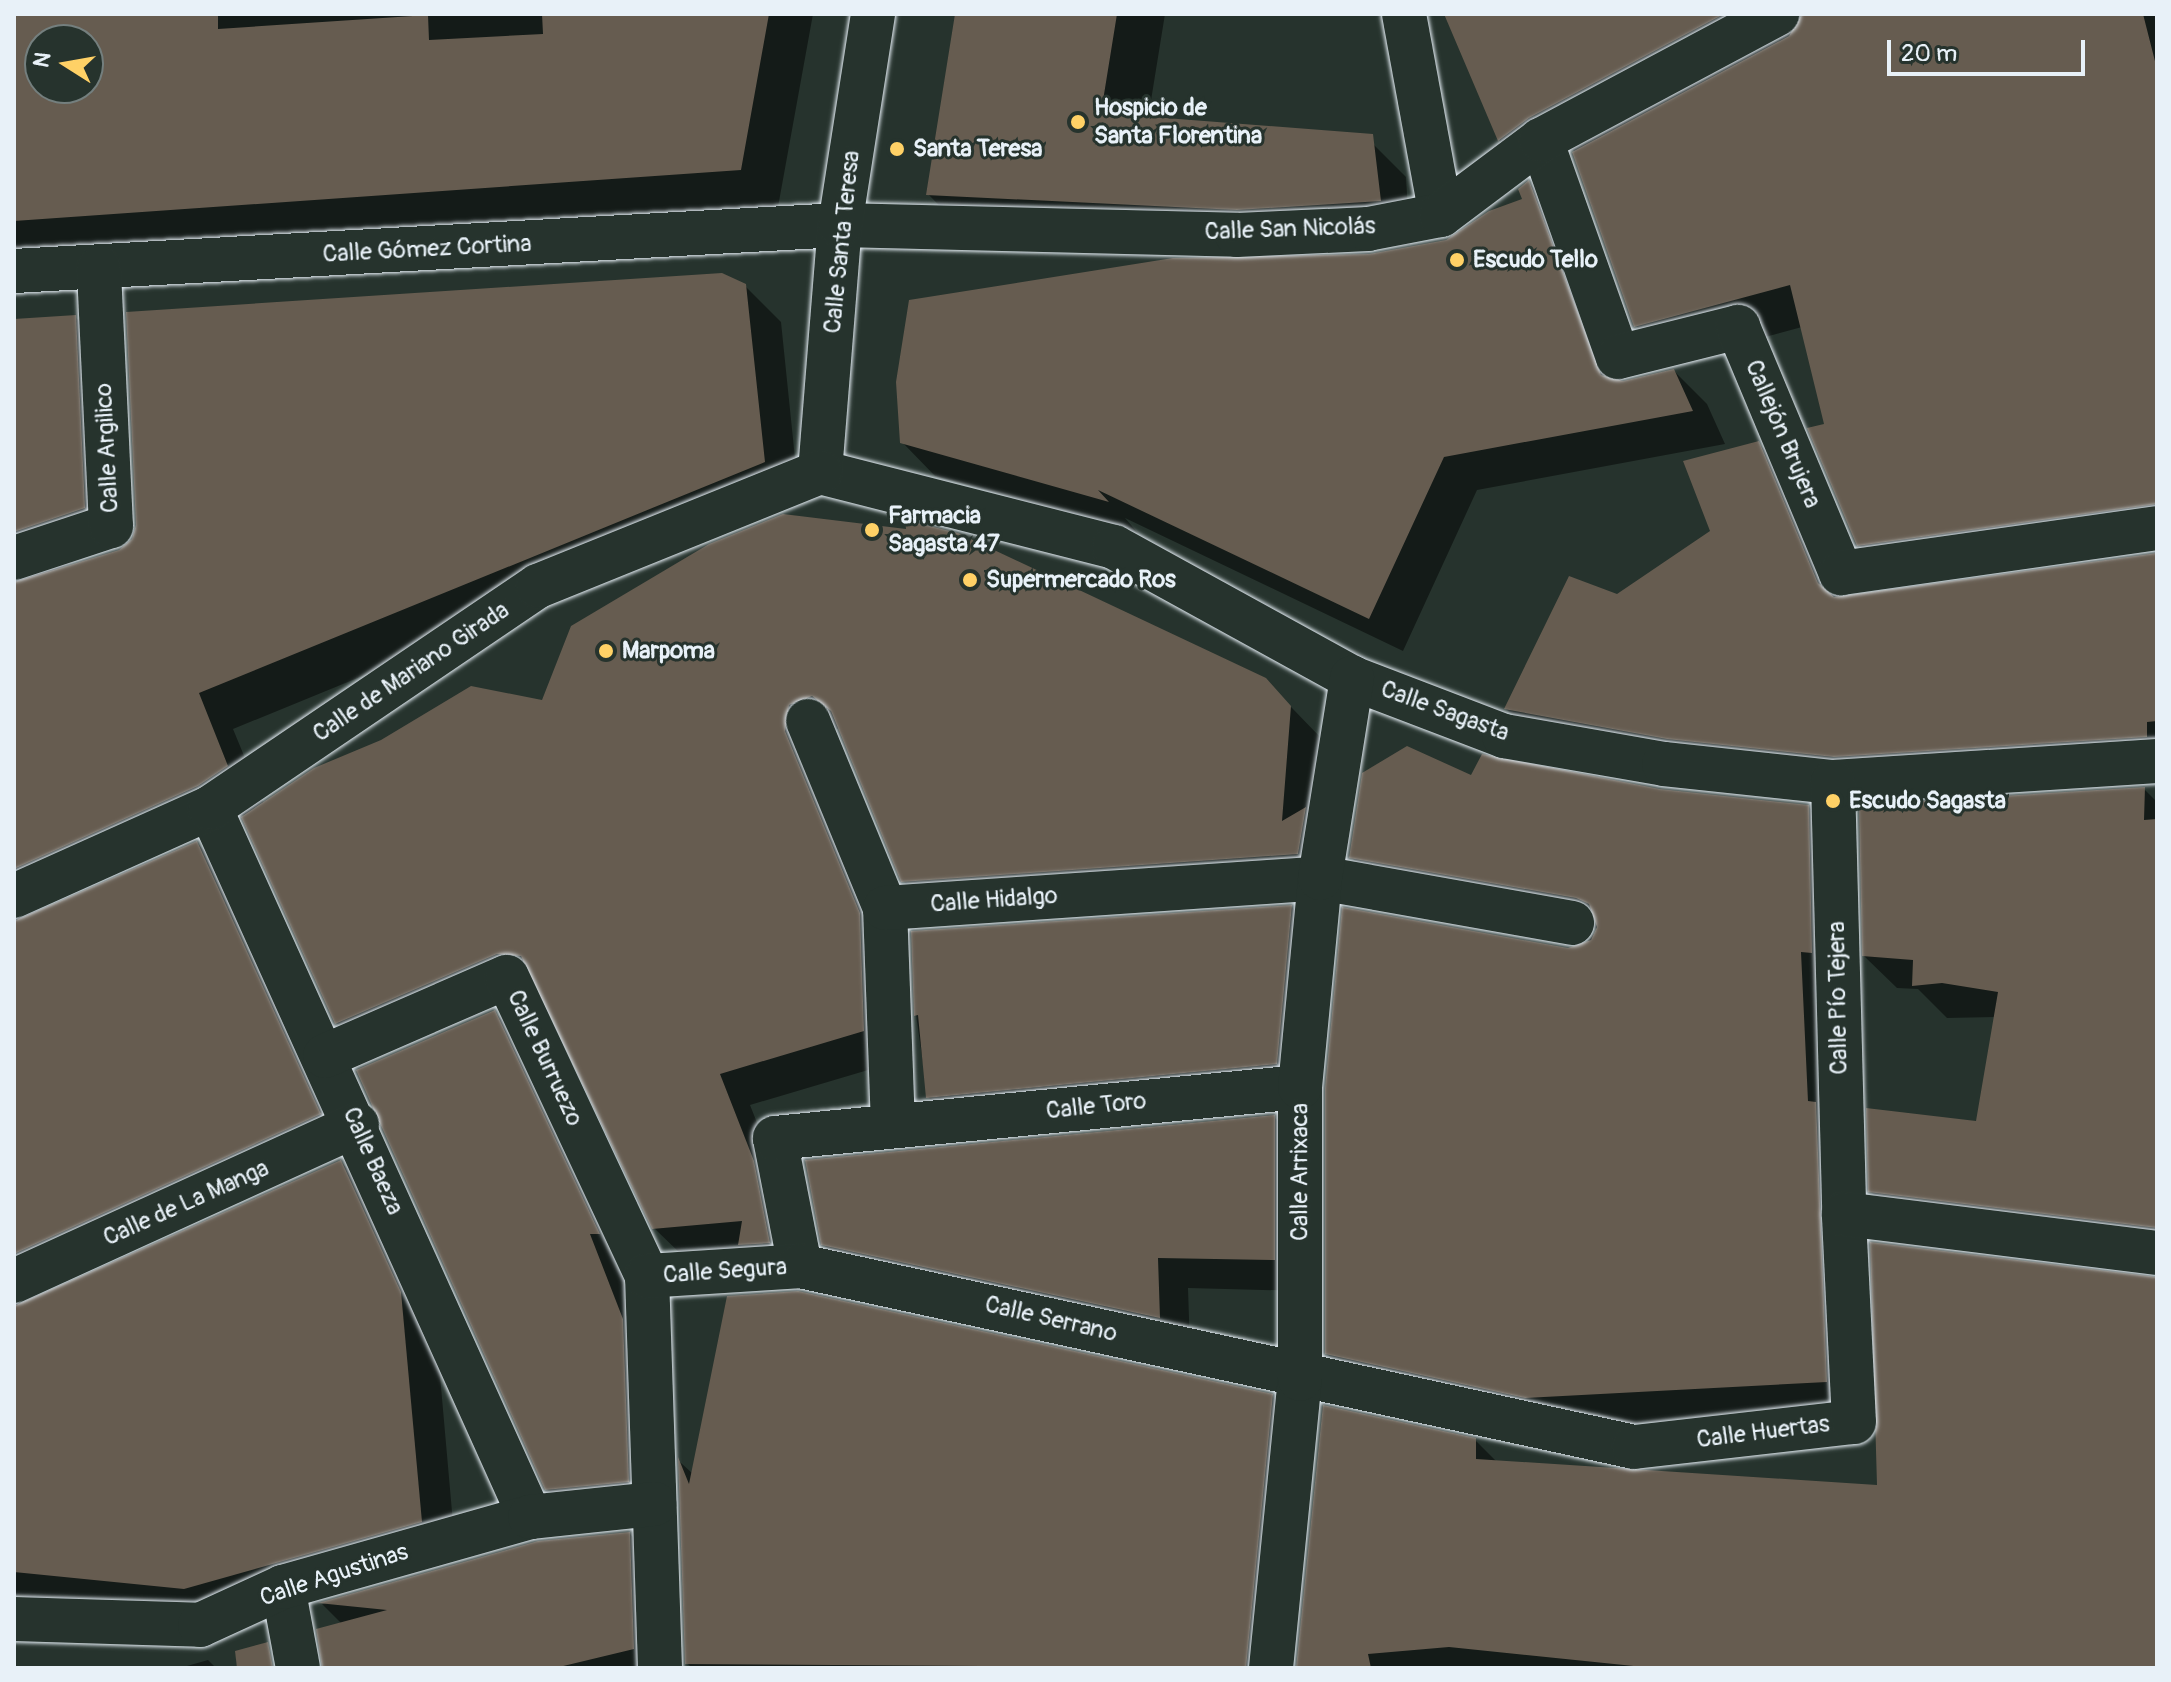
<!DOCTYPE html>
<meta charset="utf-8">
<style>
body{margin:0}
#map{position:relative;width:2171px;height:1682px;overflow:hidden;background:#26332d;font-family:Pangolin,sans-serif}
div>[style]{position:absolute}
[style*='--x']{left:calc(var(--x)*1px);top:calc(var(--y)*1px);width:calc(var(--w)*1px);rotate:calc(var(--a)*1deg)}
.shadow>*{inset:0;background:#0007}
.building>*{inset:0;background:#665c50}
.roads{filter:drop-shadow(0 0 2px #e8f1f8) drop-shadow(0 0 2px #e8f1f8)}
.street>*{height:44px;margin:-22px;padding:0 22px;transform-origin:22px;border-radius:22px;background:#26332d}
.dots>*{width:22px;height:22px;translate:-50% -50%;box-sizing:border-box;border:4px solid #26332d;border-radius:50%}
span{translate:-50% -50%;white-space:nowrap;text-align:center;line-height:1.15;-webkit-text-stroke:6px #26332d;paint-order:stroke}
.poi-label{font-size:24px;color:#e8f1f8;font-weight:700}
.left{translate:0 -50%;text-align:left}
.street-label{font-size:24px;color:#e8f1f8}
.frame{position:absolute;inset:0;border:16px solid #e8f1f8;pointer-events:none}
.north{position:absolute;left:24px;top:24px;width:80px;height:80px;box-sizing:border-box;background:#26332d;border:2px solid #747f7e;border-radius:50%;rotate:281deg;font-size:22px;font-weight:700;line-height:32px;text-align:center;color:#e8f1f8}
.north::after{content:'';display:block;margin:auto;width:28px;height:36px;background:#ffd166;clip-path:polygon(50% 0,100% 100%,50% 72%,0 100%)}
.scale{position:absolute;left:1887px;top:40px;width:198px;height:36px;box-sizing:border-box;border:4px solid #e8f1f8;border-top:0;padding-left:10px;font-size:24px;line-height:28px;white-space:nowrap;color:#e8f1f8;-webkit-text-stroke:6px #26332d;paint-order:stroke}
</style>
<div id="map">
<div class="shadow">
<div style="clip-path:polygon(evenodd,14px 14px,813px 14px,778px 207px,14px 261px,14px 14px,40px 40px,88px 40px,88px 88px,40px 88px,40px 40px)"></div>
<div style="clip-path:polygon(957px 14px,1165px 14px,1148px 119px,1365px 136px,1406px 177px,1410px 245px,1279px 251px,969px 236px,928px 194px)"></div>
<div style="clip-path:polygon(1446px 14px,2157px 14px,2157px 543px,1894px 581px,1858px 544px,1802px 327px,1672px 362px,1636px 326px,1573px 149px,1535px 176px,1499px 140px)"></div>
<div style="clip-path:polygon(1529px 183px,1562px 216px,1623px 383px,1674px 371px,1707px 404px,1725px 444px,1477px 490px,1403px 651px,1125px 518px,1138px 533px,935px 476px,902px 442px,1372px 256px,1447px 241px,1525px 201px)"></div>
<div style="clip-path:polygon(745px 286px,781px 322px,799px 497px,233px 729px,264px 804px,543px 702px,1265px 680px,1322px 739px,1329px 885px,935px 912px,903px 881px,840px 728px,819px 736px,891px 946px,895px 1062px,750px 1105px,785px 1194px,800px 1274px,686px 1259px,654px 1228px,537px 985px,368px 1054px,337px 1023px,243px 815px,39px 908px,32px 917px,197px 843px,232px 879px,355px 1150px,39px 1293px,32px 1302px,341px 1162px,376px 1197px,436px 1330px,456px 1557px,221px 1624px,14px 1603px,14px 321px,75px 317px,111px 352px,120px 543px,50px 572px,120px 552px)"></div>
<div style="clip-path:polygon(1758px 443px,1794px 479px,1844px 598px,2157px 555px,2157px 774px,1871px 792px,1542px 744px,1506px 709px,1618px 596px,1713px 531px)"></div>
<div style="clip-path:polygon(1472px 778px,1808px 806px,1838px 837px,1857px 1412px,1557px 1427px,1358px 1384px,1327px 1354px,1568px 950px,1582px 948px,1598px 929px,1381px 888px,1351px 857px)"></div>
<div style="clip-path:polygon(2144px 789px,2157px 802px,2157px 1255px,1903px 1223px,1870px 1191px,1977px 1123px,1995px 1017px,1947px 1018px,1918px 989px,1897px 988px,1864px 956px)"></div>
<div style="clip-path:polygon(1292px 907px,1321px 936px,1306px 1093px,958px 1127px,928px 1097px,916px 1015px)"></div>
<div style="clip-path:polygon(494px 1012px,536px 1053px,639px 1275px,669px 1522px,589px 1531px,547px 1489px)"></div>
<div style="clip-path:polygon(1274px 1117px,1305px 1148px,1305px 1291px,1188px 1288px,1190px 1348px,855px 1275px,823px 1244px)"></div>
<div style="clip-path:polygon(2157px 1279px,2157px 1668px,1298px 1668px,1475px 1440px,1497px 1462px,1879px 1487px)"></div>
<div style="clip-path:polygon(1272px 1396px,1305px 1428px,1281px 1668px,692px 1668px,687px 1663px,680px 1462px,693px 1474px)"></div>
<div style="clip-path:polygon(630px 1534px,658px 1562px,662px 1668px,327px 1668px,342px 1624px,322px 1604px,539px 1543px)"></div>
<div style="clip-path:polygon(208px 1660px,216px 1668px,180px 1668px)"></div>
</div>
<div class="building">
<div style="clip-path:polygon(evenodd,14px 14px,218px 14px,218px 29px,428px 15px,429px 40px,543px 34px,542px 14px,769px 14px,741px 170px,14px 221px,14px 14px,40px 40px,88px 40px,88px 88px,40px 88px,40px 40px)"></div>
<div style="clip-path:polygon(955px 14px,1117px 14px,1101px 113px,1373px 134px,1381px 201px,1237px 210px,926px 195px)"></div>
<div style="clip-path:polygon(1444px 14px,1724px 14px,1529px 118px,1498px 141px)"></div>
<div style="clip-path:polygon(1802px 14px,2143px 14px,2157px 69px,2157px 504px,1857px 546px,1807px 428px,1824px 424px,1790px 285px,1634px 327px,1572px 152px,1789px 36px)"></div>
<div style="clip-path:polygon(1529px 180px,1601px 375px,1623px 381px,1674px 369px,1693px 411px,1444px 457px,1369px 619px,1098px 490px,1109px 502px,900px 443px,896px 382px,909px 300px,1173px 258px,1369px 254px,1446px 240px,1489px 211px,1522px 199px,1518px 189px)"></div>
<div style="clip-path:polygon(722px 273px,746px 284px,765px 462px,199px 693px,228px 766px,198px 786px,14px 869px,14px 582px,119px 550px,132px 539px,136px 525px,126px 312px)"></div>
<div style="clip-path:polygon(76px 315px,85px 508px,14px 532px,14px 319px)"></div>
<div style="clip-path:polygon(1759px 441px,1818px 583px,1834px 597px,2157px 553px,2157px 721px,2147px 722px,2147px 737px,1834px 757px,1667px 739px,1504px 709px,1569px 576px,1617px 594px,1710px 531px,1683px 461px)"></div>
<div style="clip-path:polygon(783px 514px,906px 529px,905px 520px,958px 533px,1266px 678px,1291px 706px,1282px 821px,1306px 807px,1298px 854px,901px 882px,831px 711px,812px 696px,789px 705px,785px 731px,860px 913px,864px 1031px,720px 1074px,754px 1161px,770px 1243px,738px 1245px,742px 1221px,652px 1229px,521px 956px,497px 954px,335px 1024px,241px 817px,314px 768px,381px 740px,471px 686px,542px 700px,571px 626px,709px 544px)"></div>
<div style="clip-path:polygon(1407px 746px,1471px 775px,1482px 754px,1660px 789px,1809px 805px,1812px 953px,1801px 952px,1808px 1101px,1816px 1102px,1827px 1382px,1525px 1398px,1325px 1354px,1325px 1088px,1342px 907px,1568px 948px,1591px 940px,1597px 927px,1589px 904px,1576px 898px,1349px 858px,1362px 773px)"></div>
<div style="clip-path:polygon(2145px 787px,2144px 820px,2157px 819px,2157px 1228px,1868px 1192px,1866px 1108px,1976px 1121px,1998px 992px,1942px 983px,1912px 986px,1913px 960px,1862px 956px,1859px 805px)"></div>
<div style="clip-path:polygon(197px 841px,321px 1114px,14px 1254px,14px 921px)"></div>
<div style="clip-path:polygon(1292px 905px,1277px 1064px,926px 1098px,918px 1015px,914px 1016px,911px 931px)"></div>
<div style="clip-path:polygon(495px 1010px,600px 1234px,590px 1234px,623px 1319px,629px 1482px,545px 1490px,356px 1070px)"></div>
<div style="clip-path:polygon(1275px 1115px,1275px 1260px,1158px 1258px,1160px 1318px,821px 1245px,805px 1160px)"></div>
<div style="clip-path:polygon(341px 1160px,401px 1292px,422px 1522px,184px 1589px,14px 1572px,14px 1306px)"></div>
<div style="clip-path:polygon(1870px 1242px,2157px 1277px,2157px 1668px,1653px 1668px,1449px 1647px,1368px 1654px,1371px 1668px,1296px 1668px,1323px 1405px,1476px 1438px,1476px 1459px,1877px 1485px)"></div>
<div style="clip-path:polygon(798px 1291px,1273px 1394px,1246px 1668px,685px 1664px,678px 1457px,689px 1484px,727px 1296px)"></div>
<div style="clip-path:polygon(630px 1532px,634px 1649px,555px 1668px,322px 1668px,316px 1629px,387px 1610px,318px 1603px,538px 1541px)"></div>
<div style="clip-path:polygon(268px 1642px,273px 1668px,237px 1668px,235px 1651px)"></div>
</div>
<div class="roads">
<div class="street">
<div style="--x:1404;--y:14;--w:204;--a:79.6"></div>
<div style="--x:1541;--y:140;--w:230;--a:70.5"></div>
<div style="--x:1618;--y:357;--w:124;--a:-14"></div>
<div style="--x:1738;--y:327;--w:267;--a:67.3"></div>
<div style="--x:1841;--y:573;--w:319;--a:-8.1"></div>
<div style="--x:14;--y:271;--w:827;--a:-3.19"></div>
<div style="--x:840;--y:225;--w:397;--a:1.4"></div>
<div style="--x:1237;--y:235;--w:131;--a:-2.6"></div>
<div style="--x:1368;--y:229;--w:74;--a:-10.9"></div>
<div style="--x:1441;--y:215;--w:125;--a:-36.9"></div>
<div style="--x:1541;--y:140;--w:268;--a:-28.1"></div>
<div style="--x:820;--y:472;--w:303;--a:14.3"></div>
<div style="--x:1114;--y:547;--w:272;--a:28.8"></div>
<div style="--x:1352;--y:678;--w:163;--a:20.9"></div>
<div style="--x:1504;--y:736;--w:162;--a:9.9"></div>
<div style="--x:1664;--y:764;--w:170;--a:6.1"></div>
<div style="--x:1833;--y:782;--w:325;--a:-3.7"></div>
<div style="--x:820;--y:472;--w:248;--a:-85.4"></div>
<div style="--x:840;--y:225;--w:214;--a:-81.1"></div>
<div style="--x:14;--y:558;--w:102;--a:-18.3"></div>
<div style="--x:111;--y:526;--w:258;--a:-92.7"></div>
<div style="--x:808;--y:721;--w:202;--a:67.6"></div>
<div style="--x:1833;--y:782;--w:432;--a:88.5"></div>
<div style="--x:210;--y:808;--w:778;--a:65.71"></div>
<div style="--x:14;--y:896;--w:215;--a:-24.2"></div>
<div style="--x:210;--y:808;--w:396;--a:-34.1"></div>
<div style="--x:538;--y:586;--w:304;--a:-22"></div>
<div style="--x:325;--y:1056;--w:198;--a:-23.5"></div>
<div style="--x:507;--y:977;--w:330;--a:64.9"></div>
<div style="--x:647;--y:1276;--w:392;--a:88.1"></div>
<div style="--x:893;--y:1126;--w:218;--a:-92.1"></div>
<div style="--x:885;--y:908;--w:436;--a:-3.9"></div>
<div style="--x:1320;--y:878;--w:256;--a:10.1"></div>
<div style="--x:800;--y:1266;--w:130;--a:-101.1"></div>
<div style="--x:775;--y:1138;--w:527;--a:-5.55"></div>
<div style="--x:647;--y:1276;--w:153;--a:-3.7"></div>
<div style="--x:800;--y:1266;--w:853;--a:12.24"></div>
<div style="--x:1634;--y:1447;--w:221;--a:-6.5"></div>
<div style="--x:1854;--y:1422;--w:208;--a:-92.8"></div>
<div style="--x:1844;--y:1214;--w:315;--a:7.1"></div>
<div style="--x:14;--y:1281;--w:377;--a:-24.5"></div>
<div style="--x:283;--y:1587;--w:82;--a:79.5"></div>
<div style="--x:14;--y:1619;--w:186;--a:1.8"></div>
<div style="--x:200;--y:1625;--w:91;--a:-24.6"></div>
<div style="--x:283;--y:1587;--w:257;--a:-15.8"></div>
<div style="--x:530;--y:1517;--w:125;--a:-6"></div>
<div style="--x:1271;--y:1668;--w:290;--a:-84.3"></div>
<div style="--x:1300;--y:1379;--w:292;--a:-90"></div>
<div style="--x:1300;--y:1087;--w:210;--a:-84.5"></div>
<div style="--x:1320;--y:878;--w:203;--a:-80.9"></div>
</div>
</div>
<div class="dots">
<div style="left:1078px;top:122px;background:#ffd166"></div>
<div style="left:897px;top:149px;background:#ffd166"></div>
<div style="left:1457px;top:260px;background:#ffd166"></div>
<div style="left:872px;top:530px;background:#ffd166"></div>
<div style="left:970px;top:580px;background:#ffd166"></div>
<div style="left:606px;top:651px;background:#ffd166"></div>
<div style="left:1833px;top:801px;background:#ffd166"></div>
</div>
<div class="poi-label">
<span class="left" style="left:1094px;top:122px">Hospicio de<br>Santa Florentina</span>
<span class="left" style="left:913px;top:149px">Santa Teresa</span>
<span class="left" style="left:1473px;top:260px">Escudo Tello</span>
<span class="left" style="left:888px;top:530px">Farmacia<br>Sagasta 47</span>
<span class="left" style="left:986px;top:580px">Supermercado Ros</span>
<span class="left" style="left:622px;top:651px">Marpoma</span>
<span class="left" style="left:1849px;top:801px">Escudo Sagasta</span>
</div>
<div class="street-label">
<span style="left:1290px;top:229px;rotate:-2deg">Calle San Nicolás</span>
<span style="left:842px;top:242px;rotate:-84deg">Calle Santa Teresa</span>
<span style="left:427px;top:249px;rotate:-3deg">Calle Gómez Cortina</span>
<span style="left:1783px;top:434px;rotate:67deg">Callejón Brujera</span>
<span style="left:107px;top:448px;rotate:-93deg">Calle Argilico</span>
<span style="left:411px;top:672px;rotate:-34deg">Calle de Mariano Girada</span>
<span style="left:1445px;top:711px;rotate:20deg">Calle Sagasta</span>
<span style="left:994px;top:900px;rotate:-4deg">Calle Hidalgo</span>
<span style="left:1838px;top:998px;rotate:-91deg">Calle Pío Tejera</span>
<span style="left:545px;top:1058px;rotate:65deg">Calle Burruezo</span>
<span style="left:1096px;top:1106px;rotate:-6deg">Calle Toro</span>
<span style="left:373px;top:1161px;rotate:66deg">Calle Baeza</span>
<span style="left:1300px;top:1172px;rotate:-90deg">Calle Arrixaca</span>
<span style="left:186px;top:1203px;rotate:-24deg">Calle de La Manga</span>
<span style="left:725px;top:1271px;rotate:-4deg">Calle Segura</span>
<span style="left:1051px;top:1319px;rotate:13deg">Calle Serrano</span>
<span style="left:1763px;top:1432px;rotate:-7deg">Calle Huertas</span>
<span style="left:334px;top:1575px;rotate:-18deg">Calle Agustinas</span>
</div>
<div class="frame"></div>
<div class="north">N</div>
<div class="scale">20 m</div>
</div>
